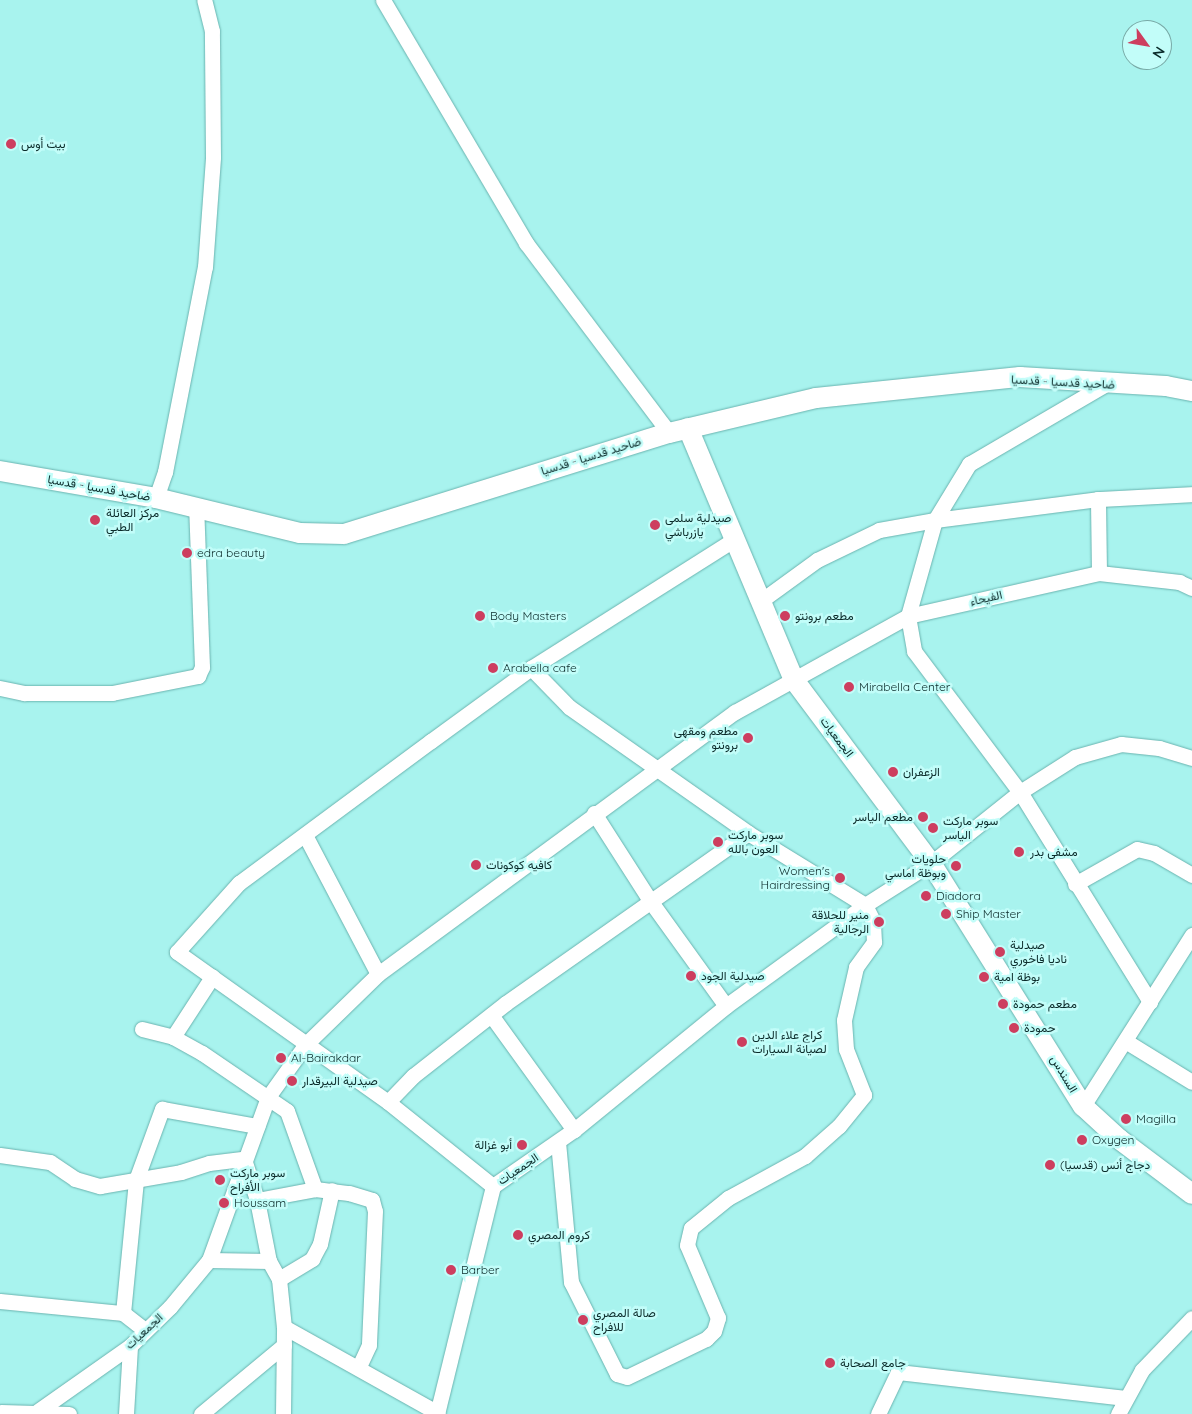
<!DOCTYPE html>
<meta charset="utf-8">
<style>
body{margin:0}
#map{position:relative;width:1192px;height:1414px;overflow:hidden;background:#a8f3ee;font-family:Quicksand,Vazirmatn,sans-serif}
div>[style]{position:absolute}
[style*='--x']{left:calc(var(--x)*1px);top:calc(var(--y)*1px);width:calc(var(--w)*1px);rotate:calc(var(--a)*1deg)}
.roads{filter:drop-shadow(0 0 1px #6ab3af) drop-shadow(0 0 1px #6ab3af)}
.street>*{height:15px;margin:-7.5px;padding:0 7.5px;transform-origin:7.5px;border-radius:7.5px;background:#fff}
.secondary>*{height:20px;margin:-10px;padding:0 10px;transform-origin:10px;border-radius:10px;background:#fff}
.dots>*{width:14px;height:14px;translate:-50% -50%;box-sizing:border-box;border:2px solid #c2fdf9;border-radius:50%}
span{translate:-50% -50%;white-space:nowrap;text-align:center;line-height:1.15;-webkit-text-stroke:5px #c2fdf9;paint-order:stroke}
.poi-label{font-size:12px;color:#0a2a29}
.left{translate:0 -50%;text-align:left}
.right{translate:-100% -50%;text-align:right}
.street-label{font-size:12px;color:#0a2a29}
.north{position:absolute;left:1122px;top:20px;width:50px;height:50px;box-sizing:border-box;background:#c2fdf9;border:1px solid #78a9a6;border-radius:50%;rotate:122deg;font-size:14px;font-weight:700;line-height:20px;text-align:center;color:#0a2a29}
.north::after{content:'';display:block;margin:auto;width:18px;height:22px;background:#cd3e5f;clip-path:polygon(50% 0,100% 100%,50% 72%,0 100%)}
</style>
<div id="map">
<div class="roads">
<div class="street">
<div style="--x:383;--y:0;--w:282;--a:59.5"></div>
<div style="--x:526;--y:243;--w:238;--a:53"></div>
<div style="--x:156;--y:498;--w:28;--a:-71"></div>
<div style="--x:165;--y:472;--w:209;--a:-79"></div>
<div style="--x:205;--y:267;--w:110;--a:-85.8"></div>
<div style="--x:213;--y:157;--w:126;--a:-90.5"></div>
<div style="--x:212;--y:31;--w:32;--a:-104"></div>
<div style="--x:935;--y:520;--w:66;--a:-58.7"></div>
<div style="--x:969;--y:464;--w:159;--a:-30.3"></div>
<div style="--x:935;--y:520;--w:164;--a:-7.3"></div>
<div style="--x:1099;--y:573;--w:74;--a:-90.8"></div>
<div style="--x:1098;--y:499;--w:94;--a:-3"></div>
<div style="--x:762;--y:600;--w:68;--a:-36"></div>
<div style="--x:817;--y:560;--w:69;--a:-25.8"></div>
<div style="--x:879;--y:530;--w:57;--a:-10.1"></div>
<div style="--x:935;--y:520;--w:100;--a:105.7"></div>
<div style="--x:908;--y:616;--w:36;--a:80"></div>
<div style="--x:914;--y:651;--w:176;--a:53.1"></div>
<div style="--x:1020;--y:792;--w:247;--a:58.2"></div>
<div style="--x:531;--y:668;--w:54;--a:45.7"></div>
<div style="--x:569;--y:707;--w:219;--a:35.1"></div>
<div style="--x:748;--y:833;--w:296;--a:144.9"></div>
<div style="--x:506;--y:1003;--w:118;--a:141.9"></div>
<div style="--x:413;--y:1076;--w:36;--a:134"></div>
<div style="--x:388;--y:1102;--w:259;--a:-144.6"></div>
<div style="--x:177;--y:952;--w:93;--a:-48.1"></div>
<div style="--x:239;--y:883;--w:239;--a:-36.5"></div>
<div style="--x:431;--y:741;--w:124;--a:-36.1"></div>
<div style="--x:531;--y:668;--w:241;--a:-32.3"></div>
<div style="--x:0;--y:688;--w:25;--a:12"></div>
<div style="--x:24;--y:693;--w:88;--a:0"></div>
<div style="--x:112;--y:693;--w:88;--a:-11.2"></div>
<div style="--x:198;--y:676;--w:10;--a:-66"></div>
<div style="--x:202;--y:667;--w:160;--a:-92.1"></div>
<div style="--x:594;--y:813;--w:106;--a:57.4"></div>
<div style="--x:651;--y:902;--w:128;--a:54.2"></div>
<div style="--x:305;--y:835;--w:157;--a:62.3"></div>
<div style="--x:1075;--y:884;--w:71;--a:-29.4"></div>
<div style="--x:1137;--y:849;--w:17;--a:13"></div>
<div style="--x:1154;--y:853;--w:44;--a:30.1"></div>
<div style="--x:491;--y:1015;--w:142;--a:54.2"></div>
<div style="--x:142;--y:1029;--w:32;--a:14"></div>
<div style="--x:173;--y:1037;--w:33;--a:29"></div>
<div style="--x:202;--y:1053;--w:103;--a:34.3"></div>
<div style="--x:287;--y:1111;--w:83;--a:70.3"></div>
<div style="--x:173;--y:1037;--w:72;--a:-57"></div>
<div style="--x:1127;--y:1042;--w:76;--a:31.6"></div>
<div style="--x:388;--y:1102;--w:134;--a:38.7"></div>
<div style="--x:1083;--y:1106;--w:203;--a:-57.5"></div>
<div style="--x:558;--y:1142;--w:141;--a:84.7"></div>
<div style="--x:571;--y:1282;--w:103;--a:63.4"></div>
<div style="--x:617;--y:1374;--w:10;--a:17"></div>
<div style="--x:627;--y:1377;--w:88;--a:-25.7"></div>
<div style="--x:706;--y:1339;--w:11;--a:-45"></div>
<div style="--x:714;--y:1331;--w:14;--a:-73"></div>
<div style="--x:718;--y:1318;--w:79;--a:-113"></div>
<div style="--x:687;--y:1245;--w:17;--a:-77"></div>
<div style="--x:691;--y:1228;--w:48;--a:-39"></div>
<div style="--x:728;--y:1198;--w:88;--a:-28.6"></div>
<div style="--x:805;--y:1156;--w:45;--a:-41.4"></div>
<div style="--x:839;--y:1126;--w:40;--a:-51"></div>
<div style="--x:864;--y:1095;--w:49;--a:-111.4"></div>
<div style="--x:846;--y:1049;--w:29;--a:-94"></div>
<div style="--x:844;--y:1020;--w:54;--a:-77.2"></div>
<div style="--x:856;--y:967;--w:31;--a:-54"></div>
<div style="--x:874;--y:942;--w:21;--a:-93"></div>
<div style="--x:873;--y:921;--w:18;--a:-117"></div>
<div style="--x:865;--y:905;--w:137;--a:-148.4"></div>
<div style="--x:0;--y:1155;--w:50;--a:8"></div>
<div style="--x:50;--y:1162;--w:30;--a:34"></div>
<div style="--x:75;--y:1179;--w:26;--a:16"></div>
<div style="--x:100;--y:1186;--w:82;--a:-9.8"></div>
<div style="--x:181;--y:1172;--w:29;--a:-18"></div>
<div style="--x:209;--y:1163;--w:35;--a:-7"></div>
<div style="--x:244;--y:1159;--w:43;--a:72.4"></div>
<div style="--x:257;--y:1200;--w:62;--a:78.9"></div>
<div style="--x:269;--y:1261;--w:21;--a:61"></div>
<div style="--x:279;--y:1279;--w:48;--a:84.1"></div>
<div style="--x:257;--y:1200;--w:59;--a:-10.7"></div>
<div style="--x:315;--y:1189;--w:34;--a:7"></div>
<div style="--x:349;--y:1193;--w:24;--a:17"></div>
<div style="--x:372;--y:1200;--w:11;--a:75"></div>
<div style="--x:375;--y:1211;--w:134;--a:92.6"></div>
<div style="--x:369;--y:1345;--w:23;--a:115"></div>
<div style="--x:209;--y:1260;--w:60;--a:1"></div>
<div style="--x:279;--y:1279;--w:39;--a:-31"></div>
<div style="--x:312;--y:1259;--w:17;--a:-62"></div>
<div style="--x:320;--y:1244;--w:55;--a:-77.5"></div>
<div style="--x:0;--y:1301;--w:124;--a:5.6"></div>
<div style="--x:123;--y:1313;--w:28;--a:38"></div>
<div style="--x:123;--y:1313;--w:134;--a:-84.4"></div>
<div style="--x:136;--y:1180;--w:76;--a:-69.9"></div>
<div style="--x:162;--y:1109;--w:97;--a:10.1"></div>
<div style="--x:38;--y:1411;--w:113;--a:-35.2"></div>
<div style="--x:130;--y:1346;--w:56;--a:-44.3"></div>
<div style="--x:170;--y:1307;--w:61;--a:-50.3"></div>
<div style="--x:209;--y:1260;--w:173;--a:-70.1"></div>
<div style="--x:268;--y:1097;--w:65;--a:-54.4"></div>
<div style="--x:306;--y:1044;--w:100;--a:-44.2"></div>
<div style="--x:378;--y:974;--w:443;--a:-36.3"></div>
<div style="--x:735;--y:712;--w:198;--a:-29"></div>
<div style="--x:908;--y:616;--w:196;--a:-12.7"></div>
<div style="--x:1099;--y:573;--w:81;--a:6.4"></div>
<div style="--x:1179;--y:582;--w:14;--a:25"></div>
<div style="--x:1;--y:1412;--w:68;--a:1.7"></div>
<div style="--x:126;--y:1414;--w:68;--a:-86.6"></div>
<div style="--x:201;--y:1414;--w:108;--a:-39.7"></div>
<div style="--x:283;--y:1414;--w:87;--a:-89.3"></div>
<div style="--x:284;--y:1327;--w:176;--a:29.2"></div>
<div style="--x:437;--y:1414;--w:235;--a:-76.2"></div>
<div style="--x:493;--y:1186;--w:98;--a:-34.7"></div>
<div style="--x:574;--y:1130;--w:196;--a:-39.2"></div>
<div style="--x:726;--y:1006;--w:172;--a:-36"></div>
<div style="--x:865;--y:905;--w:78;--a:-32.5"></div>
<div style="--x:931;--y:863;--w:114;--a:-38.6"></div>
<div style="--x:1020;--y:792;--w:65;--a:-32.5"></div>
<div style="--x:1075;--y:757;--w:48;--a:-15.8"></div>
<div style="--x:1121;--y:744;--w:38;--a:6"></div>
<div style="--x:1159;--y:748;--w:34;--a:17"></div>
<div style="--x:878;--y:1414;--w:47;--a:-64.5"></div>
<div style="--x:898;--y:1372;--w:229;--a:6.5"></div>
<div style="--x:1118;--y:1414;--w:50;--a:-61.4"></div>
<div style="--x:1142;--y:1370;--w:72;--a:-46.1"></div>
</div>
<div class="secondary">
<div style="--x:688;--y:428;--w:273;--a:67.2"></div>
<div style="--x:794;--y:680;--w:229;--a:53.2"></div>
<div style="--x:931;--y:863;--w:287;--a:58"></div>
<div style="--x:1083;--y:1106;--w:49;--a:42.5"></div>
<div style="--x:1119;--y:1139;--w:91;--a:37"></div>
<div style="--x:0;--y:471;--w:158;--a:9.8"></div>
<div style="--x:156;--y:498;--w:148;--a:13.7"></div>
<div style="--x:300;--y:533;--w:44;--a:1.3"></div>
<div style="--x:344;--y:534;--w:340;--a:-17.3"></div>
<div style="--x:669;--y:433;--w:151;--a:-13.4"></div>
<div style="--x:816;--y:398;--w:205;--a:-5.9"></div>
<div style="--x:1020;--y:377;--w:146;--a:3.5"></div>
<div style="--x:1166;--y:386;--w:26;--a:11"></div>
</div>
</div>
<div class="dots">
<div style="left:11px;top:144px;background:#cd3e5f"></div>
<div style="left:95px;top:520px;background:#cd3e5f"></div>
<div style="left:655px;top:525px;background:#cd3e5f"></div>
<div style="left:187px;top:553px;background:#cd3e5f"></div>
<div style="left:480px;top:616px;background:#cd3e5f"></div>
<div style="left:785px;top:616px;background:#cd3e5f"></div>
<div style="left:493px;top:668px;background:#cd3e5f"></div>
<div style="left:849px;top:687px;background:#cd3e5f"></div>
<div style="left:748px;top:738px;background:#cd3e5f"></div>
<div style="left:893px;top:772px;background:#cd3e5f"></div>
<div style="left:923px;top:817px;background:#cd3e5f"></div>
<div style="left:933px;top:828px;background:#cd3e5f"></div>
<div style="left:718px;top:842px;background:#cd3e5f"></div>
<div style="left:1019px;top:852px;background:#cd3e5f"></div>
<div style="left:476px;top:865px;background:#cd3e5f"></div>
<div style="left:956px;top:866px;background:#cd3e5f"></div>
<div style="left:840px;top:878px;background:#cd3e5f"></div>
<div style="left:926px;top:896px;background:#cd3e5f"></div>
<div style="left:946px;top:914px;background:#cd3e5f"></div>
<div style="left:879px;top:922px;background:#cd3e5f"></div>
<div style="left:1000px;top:952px;background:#cd3e5f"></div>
<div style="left:691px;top:976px;background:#cd3e5f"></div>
<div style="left:984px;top:977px;background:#cd3e5f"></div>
<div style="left:1003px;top:1004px;background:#cd3e5f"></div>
<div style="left:1014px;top:1028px;background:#cd3e5f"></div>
<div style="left:742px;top:1042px;background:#cd3e5f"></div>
<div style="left:281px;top:1058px;background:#cd3e5f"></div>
<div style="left:292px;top:1081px;background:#cd3e5f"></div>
<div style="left:1126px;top:1119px;background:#cd3e5f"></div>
<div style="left:1082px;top:1140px;background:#cd3e5f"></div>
<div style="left:522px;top:1145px;background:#cd3e5f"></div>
<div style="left:1050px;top:1165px;background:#cd3e5f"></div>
<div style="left:220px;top:1180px;background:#cd3e5f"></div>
<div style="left:224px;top:1203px;background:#cd3e5f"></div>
<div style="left:518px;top:1235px;background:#cd3e5f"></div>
<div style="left:451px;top:1270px;background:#cd3e5f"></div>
<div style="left:583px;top:1320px;background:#cd3e5f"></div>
<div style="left:830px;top:1363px;background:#cd3e5f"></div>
</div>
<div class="poi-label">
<span class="left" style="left:21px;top:144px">بيت أوس</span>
<span class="left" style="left:106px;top:520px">مركز العائلة<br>الطبي</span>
<span class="left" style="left:665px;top:525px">صيدلية سلمى<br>يازرباشي</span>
<span class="left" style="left:197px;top:553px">edra beauty</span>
<span class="left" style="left:490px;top:616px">Body Masters</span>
<span class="left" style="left:795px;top:616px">مطعم برونتو</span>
<span class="left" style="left:503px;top:668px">Arabella cafe</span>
<span class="left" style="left:859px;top:687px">Mirabella Center</span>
<span class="right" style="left:738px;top:738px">مطعم ومقهى<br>برونتو</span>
<span class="left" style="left:903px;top:772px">الزعفران</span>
<span class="right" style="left:913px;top:817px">مطعم الياسر</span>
<span class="left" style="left:943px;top:828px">سوبر ماركت<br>الياسر</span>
<span class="left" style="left:728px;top:842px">سوبر ماركت<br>العون بالله</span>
<span class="left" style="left:1030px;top:852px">مشفى بدر</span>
<span class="right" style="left:946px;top:866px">حلويات<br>وبوظة اماسي</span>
<span class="left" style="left:486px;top:865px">كافيه كوكونات</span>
<span class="right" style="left:830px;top:878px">Women's<br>Hairdressing</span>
<span class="left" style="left:936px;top:896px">Diadora</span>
<span class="left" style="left:956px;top:914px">Ship Master</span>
<span class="right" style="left:869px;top:922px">منير للحلاقة<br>الرجالية</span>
<span class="left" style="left:1010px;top:952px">صيدلية<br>ناديا فاخوري</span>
<span class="left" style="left:701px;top:976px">صيدلية الجود</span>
<span class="left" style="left:994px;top:977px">بوظة امية</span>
<span class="left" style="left:1013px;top:1004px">مطعم حمودة</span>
<span class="left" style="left:1024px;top:1028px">حمودة</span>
<span class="left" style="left:752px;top:1042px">كراج علاء الدين<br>لصيانة السيارات</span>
<span class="left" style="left:291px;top:1058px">Al-Bairakdar</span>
<span class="left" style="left:302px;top:1081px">صيدلية البيرقدار</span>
<span class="left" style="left:1136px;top:1119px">Magilla</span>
<span class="left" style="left:1092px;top:1140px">Oxygen</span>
<span class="right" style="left:512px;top:1145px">أبو غزالة</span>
<span class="left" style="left:1060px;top:1165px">دجاج أنس (قدسيا)</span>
<span class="left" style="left:230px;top:1180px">سوبر ماركت<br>الأفراح</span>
<span class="left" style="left:234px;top:1203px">Houssam</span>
<span class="left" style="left:528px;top:1235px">كروم المصري</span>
<span class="left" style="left:461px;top:1270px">Barber</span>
<span class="left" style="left:593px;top:1320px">صالة المصري<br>للافراح</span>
<span class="left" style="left:840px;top:1363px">جامع الصحابة</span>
</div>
<div class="street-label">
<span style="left:1063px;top:382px;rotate:3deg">ضاحيد قدسيا - قدسيا</span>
<span style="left:591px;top:456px;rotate:-17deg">ضاحيد قدسيا - قدسيا</span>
<span style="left:99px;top:488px;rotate:10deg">ضاحيد قدسيا - قدسيا</span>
<span style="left:986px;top:598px;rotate:-13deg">الفيحاء</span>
<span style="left:837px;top:737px;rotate:53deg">الجمعيات</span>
<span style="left:1064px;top:1074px;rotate:59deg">السندس</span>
<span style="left:518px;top:1169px;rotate:-34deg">الجمعيات</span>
<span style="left:144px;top:1331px;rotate:-43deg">الجمعيات</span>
</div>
<div class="north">N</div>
</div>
